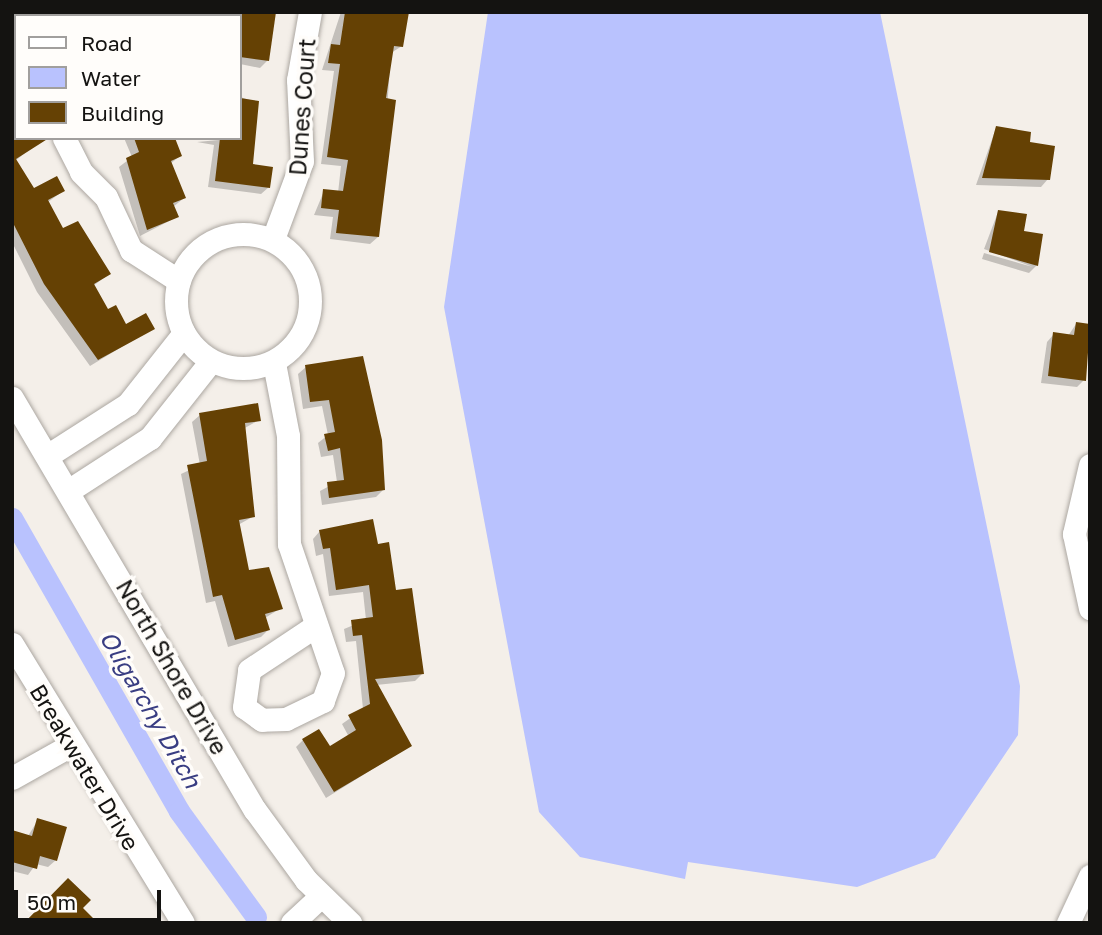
<!DOCTYPE html>
<style>
body{margin:0}
#map{position:relative;width:1102px;height:935px;overflow:hidden;background:#f4efe9;font-family:"Golos Text",sans-serif}
div>[style]{position:absolute}
[style*='--x']{left:calc(var(--x)*1px);top:calc(var(--y)*1px);width:calc(var(--w)*1px);rotate:calc(var(--a)*1deg)}
.water>*{inset:0;background:#b9c2fe}
.shadow>*{inset:0;background:#0003}
.canal>*{height:21px;margin:-10.5px;padding:0 10.5px;transform-origin:10.5px;border-radius:10.5px;background:#b9c2fe}
.building>*{inset:0;background:#654104}
.roads{filter:drop-shadow(0 0 2px #aca7a1) drop-shadow(0 0 2px #aca7a1)}
.minor>*{height:23px;margin:-11.5px;padding:0 11.5px;transform-origin:11.5px;border-radius:11.5px;background:#fff}
.minor>.ring{margin:-11.5px;padding:0;box-sizing:content-box;background:none;border:23px solid #fff;border-radius:50%}
span{translate:-50% -50%;white-space:nowrap;text-align:center;line-height:1.15;-webkit-text-stroke:7px #fffdfa;paint-order:stroke}
.street-label{font-size:23px;color:#141311}
.water-label{font-size:24px;color:#393d82;font-style:italic}
.frame{position:absolute;inset:0;border:14px solid #141311;pointer-events:none}
.legend{position:absolute;left:14px;top:14px;width:228px;height:126px;box-sizing:border-box;background:#fffdfa;border:2px solid #a19f9d;margin:0;padding:9px 12px;list-style:none;font-size:21px;color:#141311}
.legend li{display:flex;align-items:center;gap:14px;height:35px}
.legend b{width:35px;border:2px solid #a19f9d}
.scale{position:absolute;left:14px;top:890px;width:147px;height:32px;box-sizing:border-box;border:4px solid #141311;border-top:0;padding-left:9px;font-size:21px;line-height:24px;white-space:nowrap;color:#141311;-webkit-text-stroke:5px #fffdfa;paint-order:stroke}
</style>
<div id="map">
<div class="water">
<div style="clip-path:polygon(488px 12px,880px 12px,1020px 686px,1018px 735px,935px 858px,857px 887px,688px 862px,685px 879px,580px 857px,539px 812px,444px 307px)"></div>
</div>
<div class="shadow">
<div style="clip-path:polygon(12px 12px,81px 12px,83px 16px,16px 16px,16px 39px)"></div>
<div style="clip-path:polygon(180px 12px,274px 12px,268px 60px,260px 68px,240px 64px,240px 16px)"></div>
<div style="clip-path:polygon(341px 12px,407px 12px,402px 46px,391px 53px,378px 237px,370px 244px,330px 239px,333px 217px,314px 215px,324px 191px,338px 193px,341px 166px,321px 164px,334px 71px,322px 70px)"></div>
<div style="clip-path:polygon(240px 97px,257px 102px,251px 166px,269px 187px,261px 194px,208px 187px,214px 145px,197px 142px,240px 138px)"></div>
<div style="clip-path:polygon(996px 128px,1028px 144px,1048px 179px,1041px 187px,976px 185px)"></div>
<div style="clip-path:polygon(124px 138px,173px 138px,180px 156px,170px 164px,184px 198px,173px 207px,177px 217px,140px 236px,119px 167px,132px 157px)"></div>
<div style="clip-path:polygon(12px 140px,38px 143px,15px 161px,33px 190px,63px 191px,48px 202px,63px 231px,109px 274px,93px 286px,108px 312px,125px 326px,153px 328px,90px 366px,37px 292px,12px 242px)"></div>
<div style="clip-path:polygon(998px 212px,1022px 233px,1037px 265px,1029px 273px,982px 259px,984px 253px,1033px 267px,984px 249px)"></div>
<div style="clip-path:polygon(1076px 324px,1090px 326px,1084px 380px,1077px 387px,1041px 383px,1047px 342px,1054px 334px,1068px 336px)"></div>
<div style="clip-path:polygon(362px 358px,383px 490px,376px 497px,322px 505px,320px 491px,337px 482px,333px 455px,321px 457px,318px 443px,328px 435px,322px 406px,303px 409px,298px 374px,306px 367px)"></div>
<div style="clip-path:polygon(200px 415px,259px 420px,243px 429px,254px 516px,238px 525px,247px 572px,281px 608px,265px 618px,268px 630px,261px 637px,228px 647px,215px 601px,206px 603px,181px 474px,200px 465px,192px 422px)"></div>
<div style="clip-path:polygon(320px 531px,377px 546px,422px 674px,415px 681px,376px 685px,410px 746px,326px 798px,296px 747px,303px 740px,329px 748px,349px 737px,342px 724px,363px 709px,356px 641px,346px 642px,344px 629px,366px 620px,363px 592px,329px 596px,323px 554px,316px 556px,313px 539px)"></div>
<div style="clip-path:polygon(38px 820px,56px 860px,48px 867px,36px 864px,28px 875px,12px 871px,12px 832px,28px 836px)"></div>
</div>
<div class="canal">
<div style="--x:12;--y:518;--w:337;--a:60.3"></div>
<div style="--x:179;--y:811;--w:131;--a:54"></div>
</div>
<div class="building">
<div style="clip-path:polygon(240px 12px,276px 12px,269px 61px,240px 57px)"></div>
<div style="clip-path:polygon(345px 12px,409px 12px,403px 47px,394px 46px,386px 98px,396px 100px,379px 237px,336px 233px,339px 210px,321px 208px,323px 189px,343px 191px,348px 160px,327px 157px,340px 64px,328px 63px,331px 44px,340px 45px)"></div>
<div style="clip-path:polygon(240px 98px,259px 101px,253px 164px,273px 167px,270px 188px,215px 181px,220px 138px,240px 138px)"></div>
<div style="clip-path:polygon(996px 126px,1031px 132px,1030px 142px,1055px 146px,1050px 180px,982px 178px)"></div>
<div style="clip-path:polygon(12px 138px,49px 138px,16px 159px,34px 188px,57px 176px,65px 191px,48px 200px,63px 228px,78px 221px,111px 274px,94px 284px,108px 309px,116px 305px,126px 324px,146px 313px,155px 329px,98px 360px,44px 284px,12px 221px)"></div>
<div style="clip-path:polygon(134px 138px,175px 138px,182px 156px,171px 161px,186px 198px,173px 203px,179px 217px,147px 230px,126px 158px,139px 152px)"></div>
<div style="clip-path:polygon(998px 210px,1027px 214px,1024px 231px,1043px 234px,1038px 266px,989px 252px)"></div>
<div style="clip-path:polygon(1076px 322px,1090px 324px,1086px 381px,1048px 376px,1053px 332px,1074px 335px)"></div>
<div style="clip-path:polygon(363px 356px,382px 440px,385px 490px,329px 498px,327px 482px,344px 480px,340px 448px,328px 451px,324px 434px,335px 432px,329px 400px,310px 402px,305px 365px)"></div>
<div style="clip-path:polygon(258px 403px,261px 421px,245px 423px,255px 517px,239px 520px,249px 570px,269px 567px,283px 609px,265px 614px,270px 630px,235px 640px,222px 595px,213px 597px,187px 465px,207px 461px,199px 413px)"></div>
<div style="clip-path:polygon(373px 519px,378px 544px,389px 542px,396px 590px,412px 588px,424px 674px,375px 679px,412px 746px,334px 792px,302px 739px,319px 729px,330px 746px,356px 730px,348px 715px,370px 704px,362px 635px,353px 636px,351px 620px,373px 617px,369px 585px,336px 590px,330px 548px,323px 549px,319px 530px)"></div>
<div style="clip-path:polygon(37px 818px,67px 827px,57px 861px,40px 856px,37px 869px,12px 862px,12px 830px,32px 836px)"></div>
<div style="clip-path:polygon(68px 878px,91px 900px,83px 908px,98px 923px,24px 923px)"></div>
</div>
<div class="roads">
<div class="minor">
<div style="--x:12;--y:64;--w:4;--a:27"></div>
<div style="--x:64;--y:138;--w:38;--a:63"></div>
<div style="--x:81;--y:172;--w:35;--a:45"></div>
<div style="--x:106;--y:197;--w:59;--a:64.7"></div>
<div style="--x:131;--y:250;--w:57;--a:32.9"></div>
<div class="ring" style="left:176px;top:234px;width:111px;height:111px"></div>
<div style="--x:273;--y:239;--w:83;--a:-69.6"></div>
<div style="--x:302;--y:161;--w:81;--a:-92.8"></div>
<div style="--x:298;--y:80;--w:69;--a:-80"></div>
<div style="--x:274;--y:363;--w:74;--a:79.1"></div>
<div style="--x:288;--y:436;--w:108;--a:89.5"></div>
<div style="--x:289;--y:544;--w:136;--a:71.2"></div>
<div style="--x:333;--y:673;--w:30;--a:110"></div>
<div style="--x:323;--y:701;--w:41;--a:154.1"></div>
<div style="--x:286;--y:719;--w:24;--a:178"></div>
<div style="--x:262;--y:720;--w:22;--a:-144"></div>
<div style="--x:244;--y:707;--w:37;--a:-82"></div>
<div style="--x:249;--y:670;--w:78;--a:-33.5"></div>
<div style="--x:12;--y:398;--w:478;--a:59.5"></div>
<div style="--x:255;--y:810;--w:87;--a:53.9"></div>
<div style="--x:306;--y:880;--w:62;--a:44.3"></div>
<div style="--x:47;--y:456;--w:96;--a:-32.7"></div>
<div style="--x:128;--y:404;--w:90;--a:-51.7"></div>
<div style="--x:1090;--y:465;--w:71;--a:103.1"></div>
<div style="--x:1074;--y:534;--w:76;--a:77.8"></div>
<div style="--x:68;--y:491;--w:98;--a:-32.9"></div>
<div style="--x:150;--y:438;--w:98;--a:-51.6"></div>
<div style="--x:12;--y:644;--w:327;--a:58.5"></div>
<div style="--x:12;--y:778;--w:68;--a:-29.2"></div>
<div style="--x:292;--y:923;--w:38;--a:-43"></div>
<div style="--x:1068;--y:923;--w:52;--a:-64.9"></div>
</div>
</div>
<div class="street-label">
<span style="left:302px;top:107px;rotate:-86deg">Dunes Court</span>
<span style="left:172px;top:667px;rotate:60deg">North Shore Drive</span>
<span style="left:85px;top:767px;rotate:59deg">Breakwater Drive</span>
</div>
<div class="water-label">
<span style="left:151px;top:709px;rotate:60deg">Oligarchy Ditch</span>
</div>
<div class="frame"></div>
<ul class="legend">
<li><b style="height:9px;background:#fff"></b>Road</li>
<li><b style="height:19px;background:#b9c2fe"></b>Water</li>
<li><b style="height:19px;background:#654104"></b>Building</li>
</ul>
<div class="scale">50 m</div>
</div>
